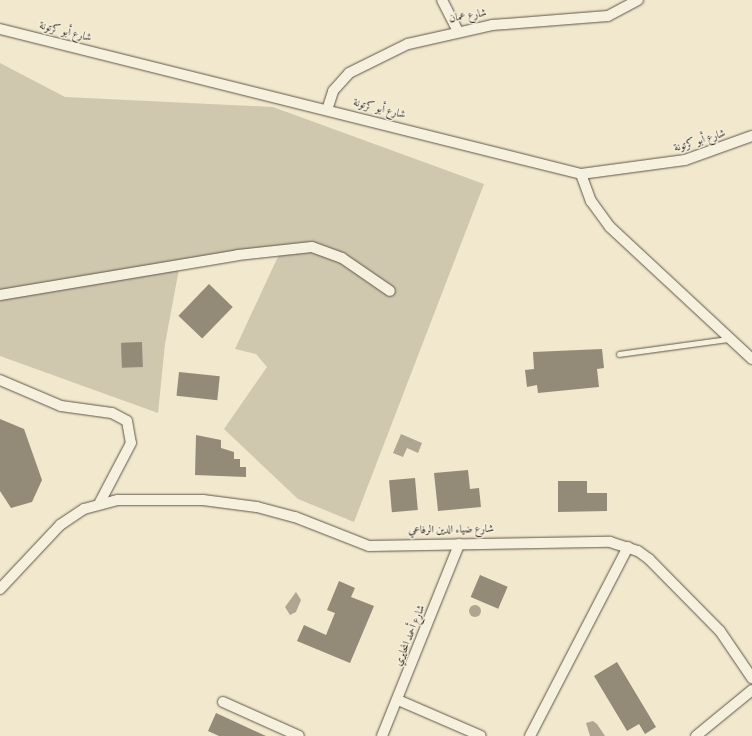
<!DOCTYPE html>
<meta charset="utf-8">
<style>
body{margin:0}
#map{position:relative;width:752px;height:736px;overflow:hidden;background:#f1e8cd;font-family:Vollkorn,Amiri,serif}
div>[style]{position:absolute}
[style*='--x']{left:calc(var(--x)*1px);top:calc(var(--y)*1px);width:calc(var(--w)*1px);rotate:calc(var(--a)*1deg)}
.green>*{inset:0;background:#d0c7af}
.water>*{inset:0;background:#afa691}
.round{border-radius:50%}
.building>*{inset:0;background:#938a78;transform-origin:0 0}
.roads{filter:drop-shadow(0 0 1px #5f5648) drop-shadow(0 0 1px #5f5648)}
.service>*{height:5px;margin:-2.5px;padding:0 2.5px;transform-origin:2.5px;border-radius:2.5px;background:#f6f0de}
.minor>*{height:10px;margin:-5px;padding:0 5px;transform-origin:5px;border-radius:5px;background:#f6f0de}
span{translate:-50% -50%;white-space:nowrap;text-align:center;line-height:1.15;-webkit-text-stroke:3px #f6f0de;paint-order:stroke}
.street-label{font-size:11px;color:#2e251c}
</style>
<div id="map">
<div class="green">
<div style="clip-path:polygon(0 63px,65px 97px,273px 107px,484px 184px,354px 522px,298px 499px,224px 429px,267px 367px,256px 354px,235px 349px,282px 248px,179px 269px,165px 344px,158px 413px,0 356px)"></div>
</div>
<div class="water">
<div style="clip-path:polygon(401px 434px,422px 443px,418px 453px,407px 448px,403px 457px,393px 453px)"></div>
<div style="clip-path:polygon(296px 592px,301px 600px,296px 612px,290px 615px,285px 607px)"></div>
<div class="round" style="left:469px;top:605px;width:12px;height:12px"></div>
<div style="clip-path:polygon(593px 721px,597px 724px,605px 736px,590px 736px,586px 723px)"></div>
</div>
<div class="building">
<div style="left:209px;top:284px;width:33px;height:44px;rotate:44deg"></div>
<div style="left:142px;top:342px;width:25px;height:21px;rotate:88deg"></div>
<div style="clip-path:polygon(602px 349px,604px 368px,597px 369px,599px 387px,538px 393px,537px 385px,527px 387px,525px 370px,534px 369px,533px 352px)"></div>
<div style="left:179px;top:372px;width:41px;height:24px;rotate:6deg"></div>
<div style="clip-path:polygon(0 419px,24px 429px,42px 480px,32px 502px,11px 508px,0 491px)"></div>
<div style="clip-path:polygon(196px 435px,221px 440px,221px 448px,234px 452px,234px 459px,240px 459px,240px 467px,246px 467px,246px 477px,195px 475px)"></div>
<div style="clip-path:polygon(468px 470px,470px 489px,479px 488px,481px 507px,438px 511px,434px 473px)"></div>
<div style="left:415px;top:478px;width:32px;height:26px;rotate:85deg"></div>
<div style="clip-path:polygon(558px 481px,587px 481px,587px 493px,607px 493px,607px 511px,558px 512px)"></div>
<div style="left:480px;top:575px;width:30px;height:24px;rotate:23deg"></div>
<div style="clip-path:polygon(339px 581px,355px 588px,351px 597px,374px 606px,350px 663px,297px 641px,304px 625px,326px 635px,335px 613px,327px 610px)"></div>
<div style="clip-path:polygon(617px 662px,656px 727px,645px 734px,639px 724px,627px 731px,594px 676px)"></div>
<div style="clip-path:polygon(216px 713px,266px 736px,219px 736px,208px 731px)"></div>
</div>
<div class="roads">
<div class="service">
<div style="--x:619;--y:354;--w:111;--a:-7.8"></div>
</div>
<div class="minor">
<div style="--x:442;--y:0;--w:34;--a:63"></div>
<div style="--x:0;--y:29;--w:599;--a:14.01"></div>
<div style="--x:581;--y:174;--w:105;--a:-7.7"></div>
<div style="--x:685;--y:160;--w:71;--a:-19.7"></div>
<div style="--x:327;--y:110;--w:20;--a:-72"></div>
<div style="--x:333;--y:91;--w:24;--a:-48"></div>
<div style="--x:349;--y:73;--w:66;--a:-26.2"></div>
<div style="--x:408;--y:44;--w:86;--a:-12.7"></div>
<div style="--x:492;--y:25;--w:116;--a:-4.4"></div>
<div style="--x:608;--y:16;--w:34;--a:-28"></div>
<div style="--x:581;--y:174;--w:29;--a:70"></div>
<div style="--x:591;--y:201;--w:32;--a:54"></div>
<div style="--x:610;--y:227;--w:194;--a:42.9"></div>
<div style="--x:0;--y:295;--w:241;--a:-9.5"></div>
<div style="--x:238;--y:255;--w:74;--a:-6.2"></div>
<div style="--x:312;--y:247;--w:32;--a:20"></div>
<div style="--x:342;--y:258;--w:58;--a:34.5"></div>
<div style="--x:0;--y:380;--w:66;--a:23.1"></div>
<div style="--x:61;--y:406;--w:51;--a:7.8"></div>
<div style="--x:112;--y:413;--w:17;--a:28"></div>
<div style="--x:127;--y:421;--w:22;--a:80"></div>
<div style="--x:131;--y:443;--w:67;--a:117.7"></div>
<div style="--x:0;--y:589;--w:88;--a:-46.8"></div>
<div style="--x:60;--y:525;--w:29;--a:-34"></div>
<div style="--x:84;--y:509;--w:35;--a:-15"></div>
<div style="--x:118;--y:500;--w:85;--a:0"></div>
<div style="--x:203;--y:500;--w:54;--a:7.4"></div>
<div style="--x:257;--y:507;--w:39;--a:15"></div>
<div style="--x:295;--y:517;--w:79;--a:21.4"></div>
<div style="--x:369;--y:546;--w:241;--a:-1"></div>
<div style="--x:610;--y:542;--w:29;--a:18"></div>
<div style="--x:638;--y:551;--w:14;--a:36"></div>
<div style="--x:649;--y:559;--w:101;--a:45.4"></div>
<div style="--x:720;--y:631;--w:57;--a:55.8"></div>
<div style="--x:398;--y:700;--w:90;--a:23.4"></div>
<div style="--x:223;--y:702;--w:83;--a:24.1"></div>
<div style="--x:382;--y:736;--w:207;--a:-68.1"></div>
<div style="--x:530;--y:736;--w:213;--a:-62.6"></div>
<div style="--x:696;--y:736;--w:72;--a:-39.4"></div>
</div>
</div>
<div class="street-label">
<span style="left:468px;top:17px;rotate:-9deg">شارع عمان</span>
<span style="left:65px;top:33px;rotate:14deg">شارع أبو كرتونة</span>
<span style="left:379px;top:110px;rotate:14deg">شارع أبو كرتونة</span>
<span style="left:700px;top:142px;rotate:-17deg">شارع أبو كرتونة</span>
<span style="left:451px;top:531px;rotate:-1deg">شارع ضياء الدين الرفاعي</span>
<span style="left:411px;top:636px;rotate:-68deg">شارع أحمد المحايري</span>
</div>
</div>
